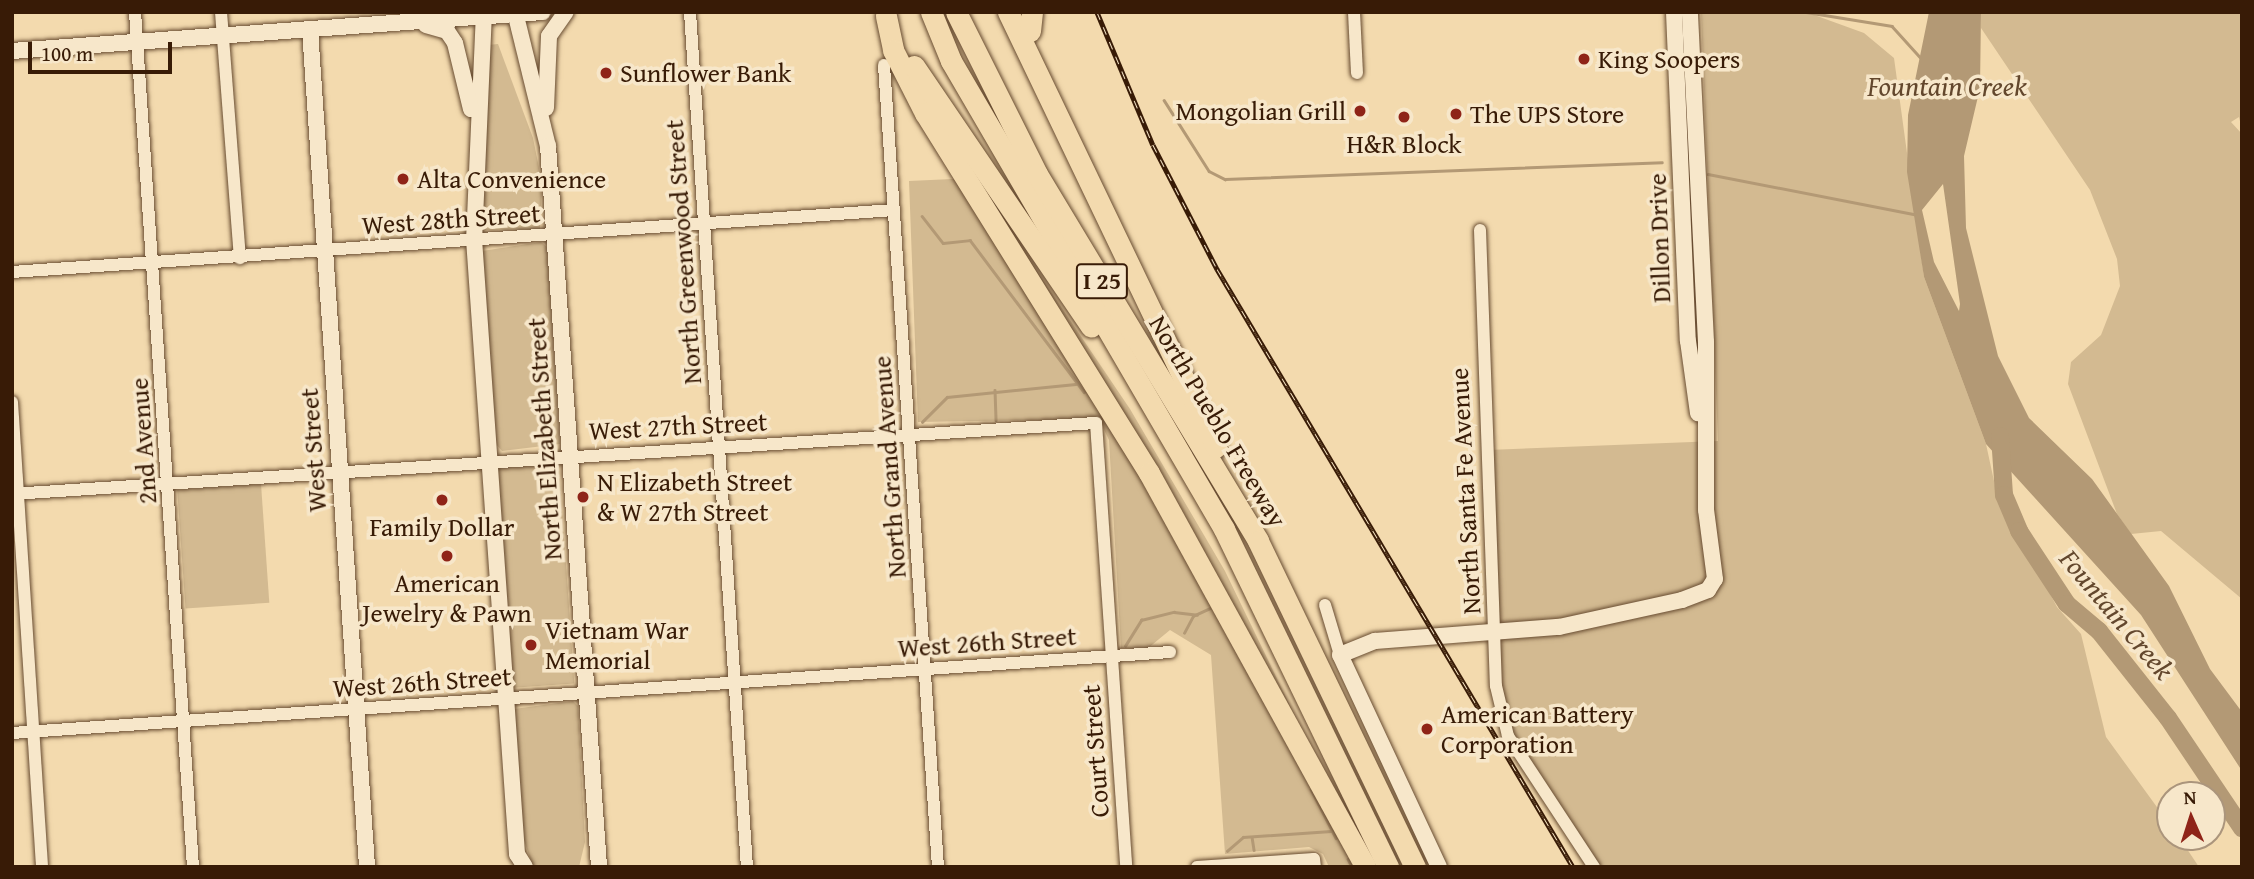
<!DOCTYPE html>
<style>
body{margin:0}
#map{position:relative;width:2254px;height:879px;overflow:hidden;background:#f3daae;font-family:"Gentium Book Plus",serif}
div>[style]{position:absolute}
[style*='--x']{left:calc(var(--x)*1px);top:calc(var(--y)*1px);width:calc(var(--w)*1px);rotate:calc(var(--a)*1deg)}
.green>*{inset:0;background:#d3ba91;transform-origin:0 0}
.water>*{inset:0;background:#b39975}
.stream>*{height:2.5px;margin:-1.25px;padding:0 1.25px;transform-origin:1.25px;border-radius:1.25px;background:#b39975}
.river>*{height:18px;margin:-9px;padding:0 9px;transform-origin:9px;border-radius:9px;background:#b39975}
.roads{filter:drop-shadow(0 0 2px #674b30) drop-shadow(0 0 2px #674b30)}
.street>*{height:12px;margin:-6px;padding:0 6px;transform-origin:6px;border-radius:6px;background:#f7e7ca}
.secondary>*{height:16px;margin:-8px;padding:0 8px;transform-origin:8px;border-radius:8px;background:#f7e7ca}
.highway>*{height:21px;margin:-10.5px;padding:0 10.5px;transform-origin:10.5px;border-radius:10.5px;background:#f3daae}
.rail>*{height:5px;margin-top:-2.5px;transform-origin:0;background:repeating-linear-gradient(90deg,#f7e7ca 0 8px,#381b06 0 16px);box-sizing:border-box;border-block:2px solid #381b06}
.dots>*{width:19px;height:19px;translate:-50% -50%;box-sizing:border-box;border:4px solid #f7e7ca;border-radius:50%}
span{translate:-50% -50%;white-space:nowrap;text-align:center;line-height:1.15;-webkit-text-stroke:7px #f7e7ca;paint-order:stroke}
.shield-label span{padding:2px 5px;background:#f7e7ca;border:2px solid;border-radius:5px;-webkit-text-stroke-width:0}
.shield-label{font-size:24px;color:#381b06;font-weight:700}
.poi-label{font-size:26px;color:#381b06}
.left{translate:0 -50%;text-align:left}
.right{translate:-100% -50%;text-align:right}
.street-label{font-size:26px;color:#381b06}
.water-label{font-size:28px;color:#63472d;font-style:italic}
.frame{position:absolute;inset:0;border:14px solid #381b06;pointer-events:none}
.north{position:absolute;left:2156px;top:781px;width:70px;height:70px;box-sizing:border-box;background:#f7e7ca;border:2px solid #ab957c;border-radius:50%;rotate:357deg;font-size:19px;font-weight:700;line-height:28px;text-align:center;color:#381b06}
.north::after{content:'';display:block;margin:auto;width:24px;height:32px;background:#8f2418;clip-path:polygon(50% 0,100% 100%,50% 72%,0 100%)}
.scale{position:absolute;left:28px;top:42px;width:144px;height:32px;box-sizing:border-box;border:4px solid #381b06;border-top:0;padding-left:9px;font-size:21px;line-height:24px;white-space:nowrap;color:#381b06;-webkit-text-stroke:5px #f7e7ca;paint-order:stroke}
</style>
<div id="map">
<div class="green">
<div style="clip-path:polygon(1701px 12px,1806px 12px,1864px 33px,1894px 58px,1924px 277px,1986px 444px,1997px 495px,2057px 607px,2081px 634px,2106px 737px,2170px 825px,2170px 837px,2179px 837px,2199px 867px,1594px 867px,1508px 736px,1496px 686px,1488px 450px,1718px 441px)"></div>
<div style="clip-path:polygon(1981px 12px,2242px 12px,2242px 130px,2239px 117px,2231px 122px,2242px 134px,2242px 599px,2161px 531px,2131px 534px,2117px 514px,2068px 384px,2071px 362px,2101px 335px,2120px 286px,2117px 259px,2090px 190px,1981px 28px)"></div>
<div style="clip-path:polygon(498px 44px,533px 138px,542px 183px,540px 229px,482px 230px,487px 45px)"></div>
<div style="clip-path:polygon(974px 178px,1130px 409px,1225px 571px,1368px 867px,1329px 867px,1323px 854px,1309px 847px,1225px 854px,1211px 655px,1170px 630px,1147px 649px,1121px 648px,1109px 440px,1099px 419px,918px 422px,909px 181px)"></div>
<div style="clip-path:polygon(541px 242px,547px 247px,560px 444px,502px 451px,496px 444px,482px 251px)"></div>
<div style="left:559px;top:464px;width:220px;height:61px;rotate:86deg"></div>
<div style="left:261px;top:484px;width:119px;height:84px;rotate:86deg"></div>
<div style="clip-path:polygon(573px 701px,578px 706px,585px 842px,579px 867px,533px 867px,524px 840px,514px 709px)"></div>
</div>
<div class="water">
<div style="clip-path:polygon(evenodd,1929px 12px,1981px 12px,1980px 88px,1964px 156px,1966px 228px,1998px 356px,2029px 418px,2092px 479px,2169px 586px,2210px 669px,2242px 712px,2242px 771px,2141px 615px,1986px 444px,1924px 277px,1907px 172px,1908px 115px,1929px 12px,1943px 184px,1960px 304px,1959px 311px,1934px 262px,1922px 210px,1943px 184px)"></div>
</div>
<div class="stream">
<div style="--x:1806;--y:12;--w:87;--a:9.2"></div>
<div style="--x:1892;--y:26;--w:42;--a:47.9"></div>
<div style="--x:1164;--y:100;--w:84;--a:57.6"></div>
<div style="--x:1209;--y:171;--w:18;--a:27"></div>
<div style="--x:1225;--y:179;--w:437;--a:-2.2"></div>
<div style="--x:1708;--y:174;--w:210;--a:11"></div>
<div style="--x:922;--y:216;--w:34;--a:52"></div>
<div style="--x:943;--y:243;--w:27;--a:-6"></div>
<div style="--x:970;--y:240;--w:190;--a:53.1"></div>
<div style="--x:995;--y:390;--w:30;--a:88"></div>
<div style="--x:922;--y:422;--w:35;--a:-45"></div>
<div style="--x:947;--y:397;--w:129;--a:-5.8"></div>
<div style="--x:1184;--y:633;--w:19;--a:-62"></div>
<div style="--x:1193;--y:616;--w:23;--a:-25"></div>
<div style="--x:1125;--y:646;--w:31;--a:-58"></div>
<div style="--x:1141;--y:620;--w:34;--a:-14"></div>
<div style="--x:1174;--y:612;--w:23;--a:7"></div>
<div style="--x:1311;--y:789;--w:55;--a:63"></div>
<div style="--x:1252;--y:837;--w:13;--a:81"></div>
<div style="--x:1227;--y:851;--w:21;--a:-41"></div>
<div style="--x:1243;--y:837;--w:88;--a:-3.9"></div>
<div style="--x:1348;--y:859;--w:9;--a:63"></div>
</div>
<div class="river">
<div style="--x:2000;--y:436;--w:59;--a:86.1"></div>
<div style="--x:2004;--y:495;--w:39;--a:67"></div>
<div style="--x:2019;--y:531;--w:87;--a:56.7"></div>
<div style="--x:2067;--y:604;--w:42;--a:40.2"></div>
<div style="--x:2099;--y:631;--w:111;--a:51.6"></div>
<div style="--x:2168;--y:718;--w:133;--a:56.1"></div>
</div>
<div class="roads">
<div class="street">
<div style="--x:135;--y:12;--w:857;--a:86.12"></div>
<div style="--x:221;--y:12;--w:247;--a:85.6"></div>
<div style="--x:690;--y:12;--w:857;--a:86.19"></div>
<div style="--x:1354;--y:12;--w:61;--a:87.2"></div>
<div style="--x:884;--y:65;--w:804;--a:86.15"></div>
<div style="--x:1480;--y:230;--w:456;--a:88"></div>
<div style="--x:1496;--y:686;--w:51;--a:76.5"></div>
<div style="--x:1508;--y:736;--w:157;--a:56.7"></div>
<div style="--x:12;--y:272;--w:884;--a:-4.02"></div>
<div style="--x:12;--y:402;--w:466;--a:86.3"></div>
<div style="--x:12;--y:494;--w:1086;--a:-3.75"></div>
<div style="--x:1096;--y:423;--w:445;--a:86.1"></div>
<div style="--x:1325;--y:605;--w:52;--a:73.3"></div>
<div style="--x:12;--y:733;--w:1161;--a:-4"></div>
<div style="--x:1197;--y:867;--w:117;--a:-3.9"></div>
<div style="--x:1314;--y:859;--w:8;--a:83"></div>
</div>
<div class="secondary">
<div style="--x:484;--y:12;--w:227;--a:92.5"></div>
<div style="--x:474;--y:239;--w:617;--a:86"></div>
<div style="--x:517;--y:854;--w:15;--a:58"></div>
<div style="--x:515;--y:12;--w:138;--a:76.2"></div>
<div style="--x:548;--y:146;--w:723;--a:85.95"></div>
<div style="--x:1674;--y:12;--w:329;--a:87.6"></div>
<div style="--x:1688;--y:341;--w:73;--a:82.1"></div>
<div style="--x:426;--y:25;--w:22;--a:16"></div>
<div style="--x:447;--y:31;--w:14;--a:56"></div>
<div style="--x:455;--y:43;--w:68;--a:76.4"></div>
<div style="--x:310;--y:30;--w:839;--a:86.1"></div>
<div style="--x:12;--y:51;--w:532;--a:-4.2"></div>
<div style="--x:546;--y:108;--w:72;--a:-87.6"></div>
<div style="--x:549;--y:36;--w:29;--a:-55"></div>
<div style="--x:1439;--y:867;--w:234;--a:-115"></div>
<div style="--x:1340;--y:655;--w:38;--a:-22"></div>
<div style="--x:1375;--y:641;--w:185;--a:-4.4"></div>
<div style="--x:1559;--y:627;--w:126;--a:-12.4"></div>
<div style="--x:1682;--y:600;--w:28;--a:-21"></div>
<div style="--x:1708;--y:590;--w:13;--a:-58"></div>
<div style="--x:1715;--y:579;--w:70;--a:-97.4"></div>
<div style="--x:1706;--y:510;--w:168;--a:-90"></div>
<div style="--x:1706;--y:342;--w:330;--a:-92.8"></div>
</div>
<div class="highway">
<div style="--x:931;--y:12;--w:53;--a:67.8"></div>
<div style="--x:951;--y:61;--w:542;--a:59.74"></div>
<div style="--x:1224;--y:529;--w:376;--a:64.1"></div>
<div style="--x:956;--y:12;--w:181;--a:63.4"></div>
<div style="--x:1037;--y:174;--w:428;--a:58.9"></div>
<div style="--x:1258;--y:541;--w:362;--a:64.3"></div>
<div style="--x:1008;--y:12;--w:482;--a:64.4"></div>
<div style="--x:886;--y:16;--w:35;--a:78"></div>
<div style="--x:893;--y:50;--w:71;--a:63.1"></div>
<div style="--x:925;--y:113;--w:424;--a:58.1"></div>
<div style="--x:1149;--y:473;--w:450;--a:61.2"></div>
<div style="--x:1030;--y:31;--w:19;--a:-84"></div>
<div style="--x:914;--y:66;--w:315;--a:55.8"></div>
</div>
</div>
<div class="rail">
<div style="--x:1097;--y:12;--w:144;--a:67.2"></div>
<div style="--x:1153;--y:145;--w:140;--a:62.7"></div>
<div style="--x:1217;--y:269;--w:696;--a:59.23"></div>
</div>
<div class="dots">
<div style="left:1584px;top:59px;background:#8f2418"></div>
<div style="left:606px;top:73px;background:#8f2418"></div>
<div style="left:1360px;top:111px;background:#8f2418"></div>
<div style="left:1456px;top:114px;background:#8f2418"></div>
<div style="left:1404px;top:117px;background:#8f2418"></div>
<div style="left:403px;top:179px;background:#8f2418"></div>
<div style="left:583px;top:497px;background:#8f2418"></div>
<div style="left:442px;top:500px;background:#8f2418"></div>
<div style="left:447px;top:556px;background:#8f2418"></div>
<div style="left:531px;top:645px;background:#8f2418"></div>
<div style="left:1427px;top:729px;background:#8f2418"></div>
</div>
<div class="shield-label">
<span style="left:1102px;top:281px">I 25</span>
</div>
<div class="poi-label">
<span class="left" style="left:1598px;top:59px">King Soopers</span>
<span class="left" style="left:620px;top:73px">Sunflower Bank</span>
<span class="right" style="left:1346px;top:111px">Mongolian Grill</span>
<span class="left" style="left:1470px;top:114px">The UPS Store</span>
<span style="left:1404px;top:144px">H&amp;R Block</span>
<span class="left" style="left:417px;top:179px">Alta Convenience</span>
<span class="left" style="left:597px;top:497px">N Elizabeth Street<br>&amp; W 27th Street</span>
<span style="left:442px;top:527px">Family Dollar</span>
<span style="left:447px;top:598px">American<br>Jewelry &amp; Pawn</span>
<span class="left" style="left:545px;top:645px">Vietnam War<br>Memorial</span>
<span class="left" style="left:1441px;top:729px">American Battery<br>Corporation</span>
</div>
<div class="street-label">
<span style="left:451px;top:219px;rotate:-4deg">West 28th Street</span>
<span style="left:1659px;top:238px;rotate:-92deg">Dillon Drive</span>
<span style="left:683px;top:252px;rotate:-94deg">North Greenwood Street</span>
<span style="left:1218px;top:421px;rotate:59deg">North Pueblo Freeway</span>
<span style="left:678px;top:426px;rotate:-3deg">West 27th Street</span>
<span style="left:544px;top:439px;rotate:-94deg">North Elizabeth Street</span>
<span style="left:143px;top:441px;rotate:-94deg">2nd Avenue</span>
<span style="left:313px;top:450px;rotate:-94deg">West Street</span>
<span style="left:889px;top:467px;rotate:-94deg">North Grand Avenue</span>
<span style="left:1465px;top:491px;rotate:-93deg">North Santa Fe Avenue</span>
<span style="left:987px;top:642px;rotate:-4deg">West 26th Street</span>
<span style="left:422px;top:682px;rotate:-4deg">West 26th Street</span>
<span style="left:1095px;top:751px;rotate:-94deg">Court Street</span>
</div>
<div class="water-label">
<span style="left:1947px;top:86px">Fountain Creek</span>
<span style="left:2117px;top:614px;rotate:50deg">Fountain Creek</span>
</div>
<div class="frame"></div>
<div class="north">N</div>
<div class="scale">100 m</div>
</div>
